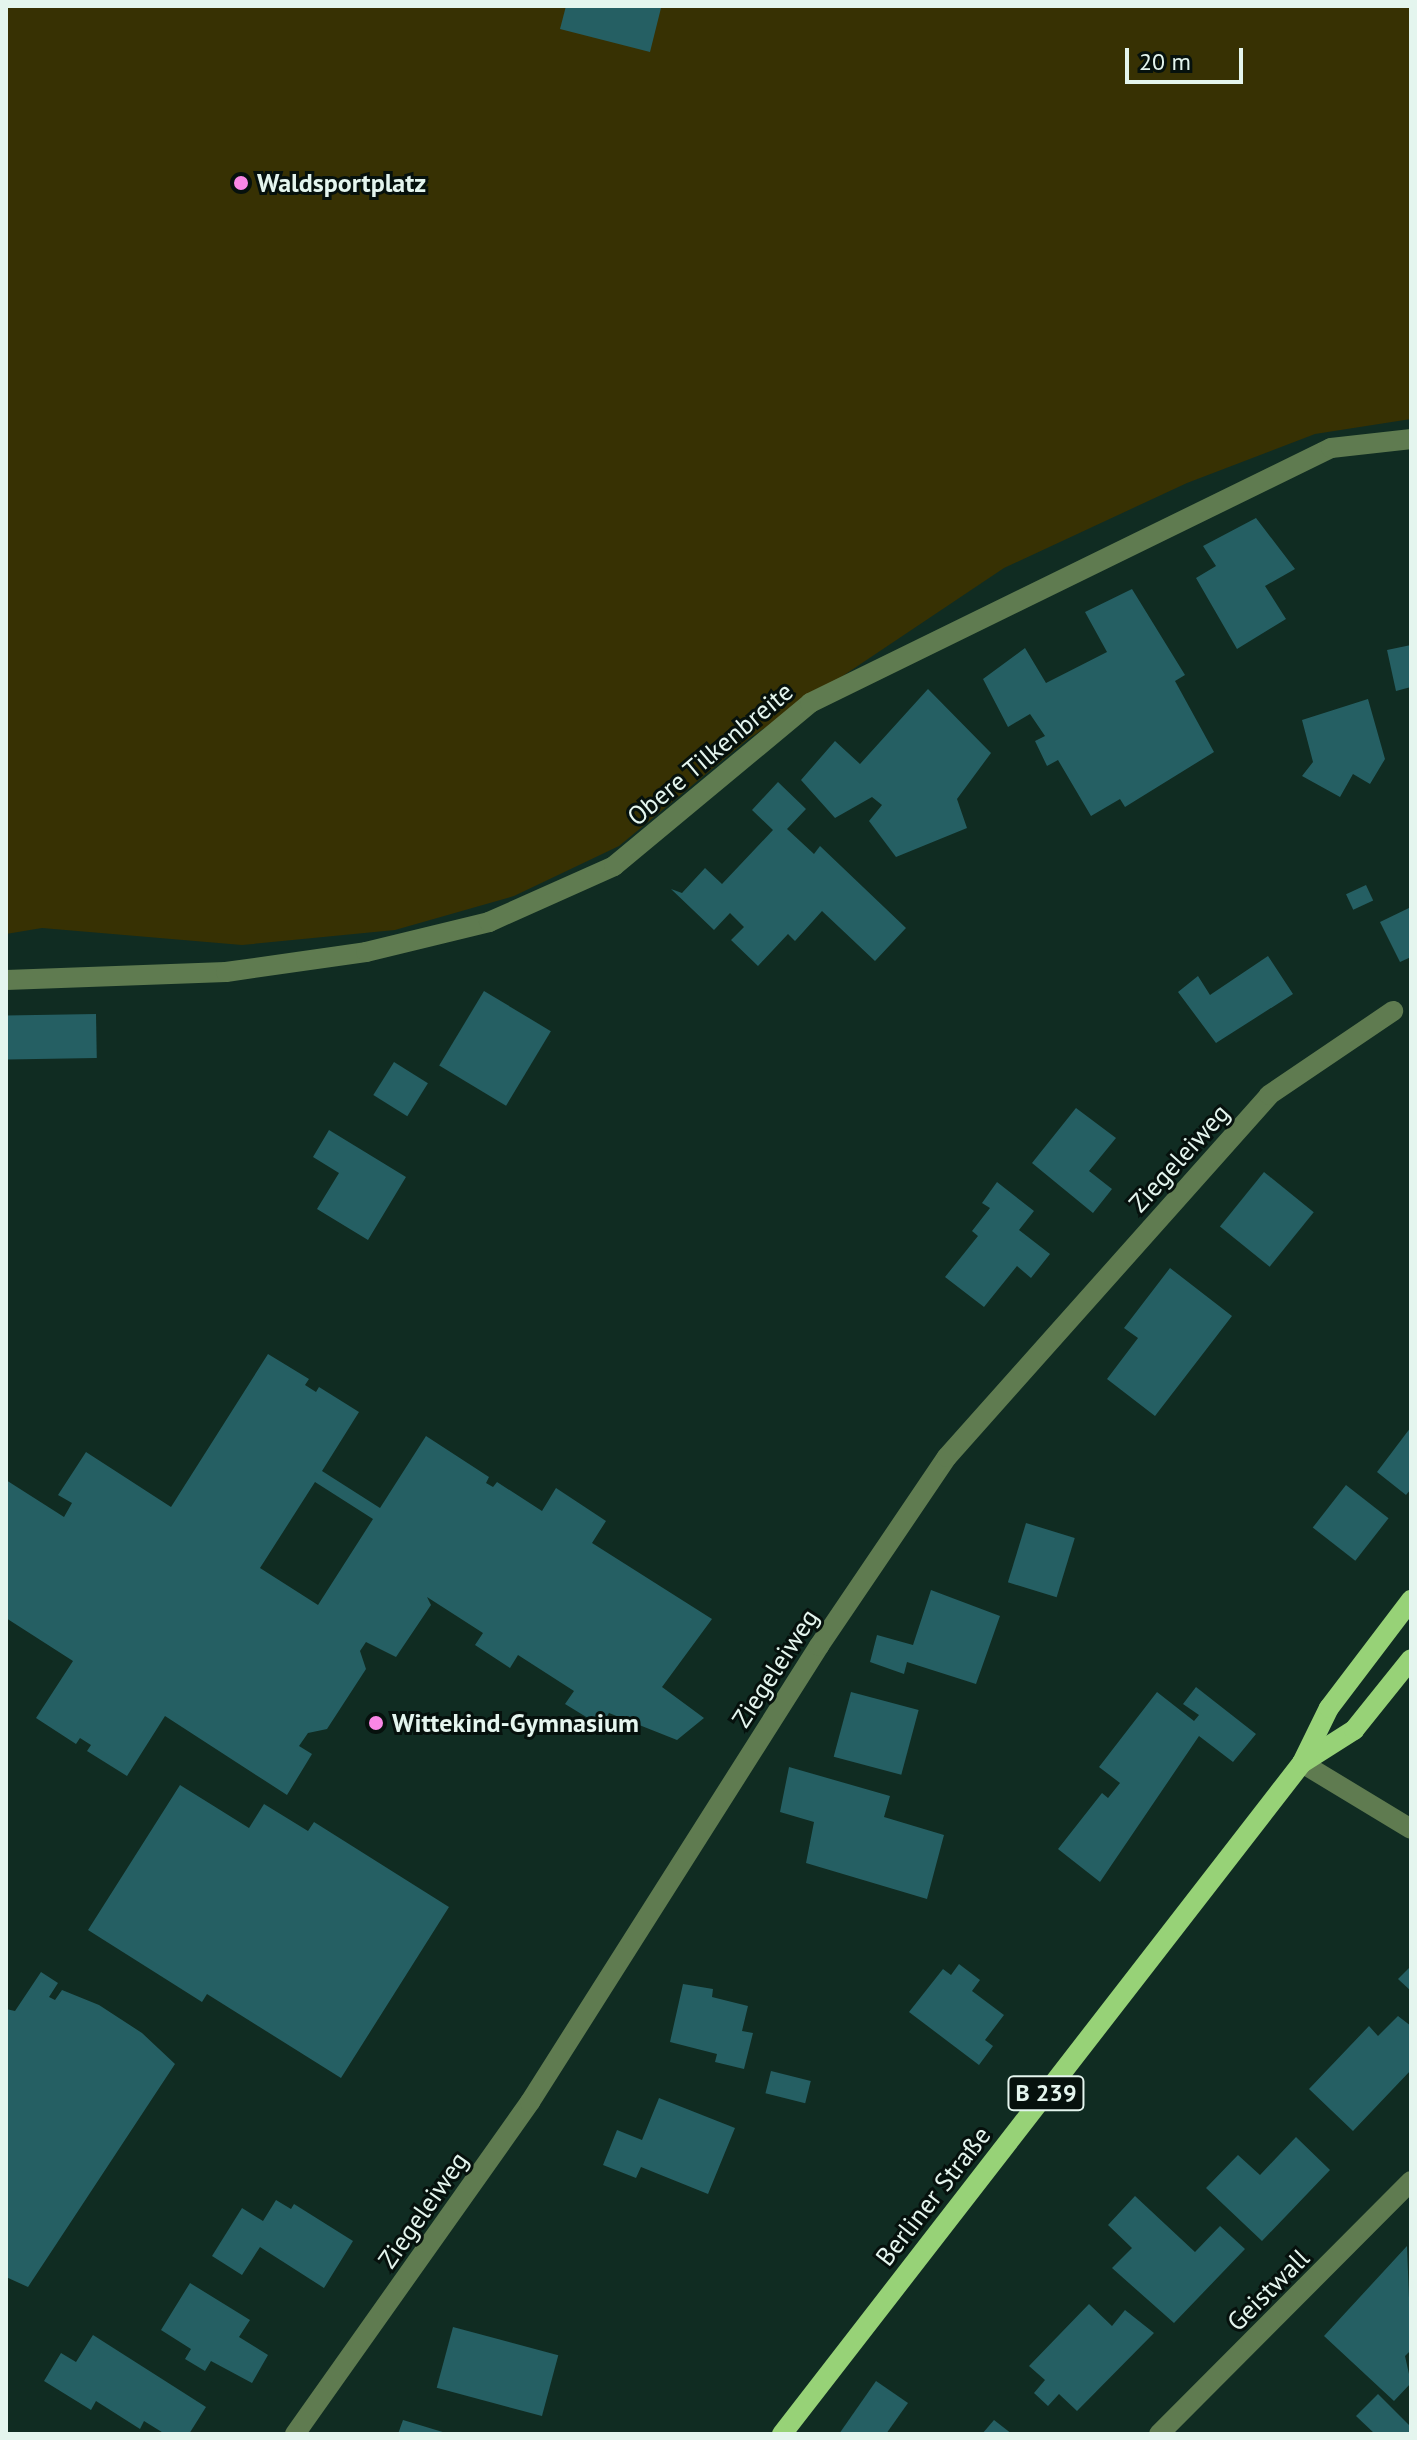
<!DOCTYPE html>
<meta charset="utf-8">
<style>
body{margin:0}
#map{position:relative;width:1417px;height:2440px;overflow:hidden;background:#102c22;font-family:"PT Sans",sans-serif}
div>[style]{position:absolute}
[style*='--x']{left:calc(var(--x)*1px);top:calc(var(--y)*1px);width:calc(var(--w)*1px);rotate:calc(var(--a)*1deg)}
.green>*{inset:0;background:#373103}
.building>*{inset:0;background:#255f63;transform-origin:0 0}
.minor>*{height:20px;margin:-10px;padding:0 10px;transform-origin:10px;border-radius:10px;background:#5f7b50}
.major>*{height:20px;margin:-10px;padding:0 10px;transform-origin:10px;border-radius:10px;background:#97d277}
.dots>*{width:22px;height:22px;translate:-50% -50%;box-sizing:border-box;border:4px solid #06110d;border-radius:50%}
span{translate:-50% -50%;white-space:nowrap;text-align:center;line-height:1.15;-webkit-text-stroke:6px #06110d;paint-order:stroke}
.shield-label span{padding:2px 6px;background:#06110d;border:2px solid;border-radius:6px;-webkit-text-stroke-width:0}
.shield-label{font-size:24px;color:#e4f5ee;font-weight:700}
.poi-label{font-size:26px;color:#e4f5ee;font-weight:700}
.left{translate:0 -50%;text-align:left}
.street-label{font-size:26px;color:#e4f5ee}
.frame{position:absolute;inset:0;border:8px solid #e4f5ee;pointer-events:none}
.scale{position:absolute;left:1125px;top:48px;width:118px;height:36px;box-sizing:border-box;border:4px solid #e4f5ee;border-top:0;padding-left:10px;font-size:24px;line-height:28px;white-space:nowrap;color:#e4f5ee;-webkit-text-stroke:6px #06110d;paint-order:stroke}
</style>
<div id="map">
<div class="green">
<div style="clip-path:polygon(6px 6px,1411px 6px,1411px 419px,1315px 434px,1187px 483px,1004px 568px,747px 740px,619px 846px,514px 896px,395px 930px,242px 945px,42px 928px,6px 934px)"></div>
</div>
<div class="building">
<div style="clip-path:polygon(566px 6px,661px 8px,650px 52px,560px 29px)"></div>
<div style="clip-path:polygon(1256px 518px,1295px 569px,1265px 586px,1286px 619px,1237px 649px,1196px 578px,1216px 566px,1203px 546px)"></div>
<div style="clip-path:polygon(1132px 589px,1185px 675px,1175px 681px,1214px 752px,1125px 807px,1120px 799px,1091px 816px,1058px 760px,1047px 766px,1035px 741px,1045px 736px,1030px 714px,1008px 727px,983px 679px,1025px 648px,1046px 683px,1107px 652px,1085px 612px)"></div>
<div style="clip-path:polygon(1411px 645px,1411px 687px,1396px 691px,1387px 650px)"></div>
<div style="clip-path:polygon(928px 689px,991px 753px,957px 799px,967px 828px,896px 857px,869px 821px,882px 805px,872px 797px,835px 818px,801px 780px,835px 741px,860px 764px)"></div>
<div style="clip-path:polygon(1368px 699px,1385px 759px,1370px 784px,1353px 774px,1340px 797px,1302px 776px,1313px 762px,1302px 720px)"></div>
<div style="clip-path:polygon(778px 782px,806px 809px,787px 829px,814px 854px,820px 846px,906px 928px,875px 961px,822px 911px,795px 941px,788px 934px,758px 966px,731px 940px,744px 927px,730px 913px,714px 930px,671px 889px,682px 893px,705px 868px,722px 884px,773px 830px,752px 810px)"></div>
<div style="left:1366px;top:885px;width:17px;height:22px;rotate:65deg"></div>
<div style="clip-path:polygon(1411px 907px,1411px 957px,1400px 962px,1380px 922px)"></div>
<div style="clip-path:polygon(1268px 956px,1293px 994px,1216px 1043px,1178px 992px,1198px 976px,1210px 995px)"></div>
<div style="left:484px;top:991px;width:78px;height:87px;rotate:31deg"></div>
<div style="left:96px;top:1014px;width:44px;height:90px;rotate:89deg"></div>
<div style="left:394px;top:1062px;width:40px;height:39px;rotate:32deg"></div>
<div style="clip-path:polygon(1076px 1108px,1116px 1138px,1089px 1171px,1112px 1189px,1093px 1213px,1032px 1163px)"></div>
<div style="clip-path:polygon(329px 1130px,406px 1177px,368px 1240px,317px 1209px,339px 1173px,313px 1157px)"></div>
<div style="left:1264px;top:1172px;width:64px;height:70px;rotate:39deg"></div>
<div style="clip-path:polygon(997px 1182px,1034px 1211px,1019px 1230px,1050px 1254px,1031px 1278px,1017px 1266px,984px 1307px,945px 1277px,978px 1236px,972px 1231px,990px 1208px,982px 1203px)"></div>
<div style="clip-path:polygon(1170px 1268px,1232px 1316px,1155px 1416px,1107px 1379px,1138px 1338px,1124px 1328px)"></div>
<div style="clip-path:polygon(evenodd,268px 1354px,309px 1379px,305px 1385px,316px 1392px,319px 1387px,359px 1412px,322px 1471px,380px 1508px,426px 1436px,489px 1477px,486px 1483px,493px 1487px,497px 1482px,542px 1511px,556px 1488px,606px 1521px,592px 1543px,712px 1619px,662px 1687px,704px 1718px,677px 1740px,609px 1713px,601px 1726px,565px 1704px,574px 1691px,518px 1655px,510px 1668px,475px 1645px,483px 1633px,427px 1597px,431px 1605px,396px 1657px,366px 1642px,360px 1651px,366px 1669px,327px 1729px,308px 1733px,299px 1746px,312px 1754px,287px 1795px,165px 1716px,127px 1776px,87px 1751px,91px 1745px,80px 1738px,76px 1744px,36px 1718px,73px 1661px,6px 1618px,6px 1480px,64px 1517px,72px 1503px,58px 1495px,86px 1452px,171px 1507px,268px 1354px,315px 1482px,373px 1519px,318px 1605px,260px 1568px,315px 1482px)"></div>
<div style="clip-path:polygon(1411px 1427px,1411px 1489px,1406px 1495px,1377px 1472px)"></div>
<div style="left:1346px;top:1485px;width:54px;height:54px;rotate:38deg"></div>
<div style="left:1026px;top:1523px;width:51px;height:62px;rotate:17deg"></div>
<div style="clip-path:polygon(931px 1590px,1000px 1616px,976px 1684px,907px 1662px,904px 1674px,870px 1662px,877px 1635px,913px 1645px)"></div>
<div style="clip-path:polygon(1196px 1687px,1256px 1734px,1233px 1762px,1199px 1736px,1100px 1882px,1058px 1849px,1102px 1793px,1108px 1798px,1120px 1783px,1099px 1767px,1157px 1692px,1194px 1721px,1199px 1715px,1183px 1704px)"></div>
<div style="left:851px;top:1692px;width:70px;height:67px;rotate:15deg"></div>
<div style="clip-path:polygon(789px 1767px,890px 1796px,884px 1817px,944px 1835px,927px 1899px,806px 1863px,814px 1822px,780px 1812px)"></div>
<div style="clip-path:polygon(180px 1785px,249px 1828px,264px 1804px,308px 1831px,314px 1822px,449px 1907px,341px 2078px,207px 1994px,202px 2002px,88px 1930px)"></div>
<div style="clip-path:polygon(959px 1964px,980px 1980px,972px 1991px,1004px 2015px,985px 2040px,993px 2046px,979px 2065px,909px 2012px,943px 1969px,951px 1975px)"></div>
<div style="clip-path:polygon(1411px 1966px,1411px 1991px,1398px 1979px)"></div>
<div style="clip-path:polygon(41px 1972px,58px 1983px,49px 1997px,55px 2000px,62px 1990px,99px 2005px,142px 2033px,175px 2064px,28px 2287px,6px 2277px,6px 2009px,15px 2011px)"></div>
<div style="clip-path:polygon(683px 1984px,713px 1989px,712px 1997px,748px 2006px,742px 2031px,753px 2033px,744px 2069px,715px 2062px,717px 2054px,670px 2042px)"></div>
<div style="clip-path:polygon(1398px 2016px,1411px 2026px,1411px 2070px,1353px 2131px,1309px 2089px,1369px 2026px,1378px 2036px)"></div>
<div style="left:771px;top:2071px;width:41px;height:23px;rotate:14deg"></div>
<div style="clip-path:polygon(659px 2098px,735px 2128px,708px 2194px,641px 2167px,636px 2178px,603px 2165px,617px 2130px,642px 2140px)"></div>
<div style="clip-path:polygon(1296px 2137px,1330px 2170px,1262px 2241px,1206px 2188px,1238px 2155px,1260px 2175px)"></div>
<div style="clip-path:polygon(1135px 2196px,1195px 2252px,1220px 2226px,1245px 2249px,1174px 2323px,1112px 2268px,1132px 2248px,1108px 2225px)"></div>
<div style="clip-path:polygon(276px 2200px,291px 2209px,294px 2204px,353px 2241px,324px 2288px,260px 2247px,242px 2275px,212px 2256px,242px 2208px,263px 2221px)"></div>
<div style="clip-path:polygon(1407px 2246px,1411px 2350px,1405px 2356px,1411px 2383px,1394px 2401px,1324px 2336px)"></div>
<div style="clip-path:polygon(190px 2283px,250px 2320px,239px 2337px,268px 2355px,252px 2383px,211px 2361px,205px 2371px,185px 2359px,191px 2349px,161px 2330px)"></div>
<div style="clip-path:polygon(1089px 2304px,1112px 2326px,1125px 2310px,1154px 2333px,1077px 2411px,1059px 2394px,1048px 2406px,1034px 2393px,1045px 2380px,1029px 2366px)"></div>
<div style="left:453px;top:2327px;width:109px;height:63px;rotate:15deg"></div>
<div style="clip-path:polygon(93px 2335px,206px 2407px,189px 2434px,165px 2434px,144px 2421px,140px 2429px,96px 2401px,91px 2410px,44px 2381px,61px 2353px,76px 2362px)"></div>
<div style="clip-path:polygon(876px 2381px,908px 2403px,886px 2434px,839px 2434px)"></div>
<div style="clip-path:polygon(1378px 2394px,1411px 2427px,1411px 2434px,1375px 2434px,1356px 2416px)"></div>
<div style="clip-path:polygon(403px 2420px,446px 2433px,446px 2434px,398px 2434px)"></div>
<div style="clip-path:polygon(994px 2420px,1012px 2434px,982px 2434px)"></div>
</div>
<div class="minor">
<div style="--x:6;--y:980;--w:220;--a:-2.1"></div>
<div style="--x:226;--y:972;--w:141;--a:-8.1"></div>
<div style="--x:366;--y:952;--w:127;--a:-13.7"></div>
<div style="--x:489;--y:922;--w:137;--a:-24.1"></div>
<div style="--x:614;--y:866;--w:255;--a:-39.7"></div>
<div style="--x:810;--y:703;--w:580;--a:-26.08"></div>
<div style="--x:1331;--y:448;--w:81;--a:-6.4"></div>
<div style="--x:1302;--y:1763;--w:127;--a:31.2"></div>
<div style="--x:295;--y:2434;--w:407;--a:-54.7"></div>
<div style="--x:530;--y:2102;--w:540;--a:-57.63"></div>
<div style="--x:819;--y:1646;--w:228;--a:-55.9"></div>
<div style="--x:947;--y:1457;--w:484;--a:-48.3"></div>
<div style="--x:1269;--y:1095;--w:150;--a:-34.1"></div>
<div style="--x:1159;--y:2434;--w:357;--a:-45.1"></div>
</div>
<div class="major">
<div style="--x:1302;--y:1763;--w:62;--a:-32.4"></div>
<div style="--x:1354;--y:1730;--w:91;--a:-51.2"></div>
<div style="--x:782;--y:2434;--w:849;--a:-52.23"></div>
<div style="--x:1302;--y:1763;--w:61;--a:-63.9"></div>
<div style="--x:1329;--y:1708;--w:136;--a:-52.8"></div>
</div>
<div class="dots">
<div style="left:241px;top:183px;background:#fa87e6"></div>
<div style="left:376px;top:1723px;background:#fa87e6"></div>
</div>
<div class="shield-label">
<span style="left:1046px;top:2093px">B 239</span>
</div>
<div class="poi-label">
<span class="left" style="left:257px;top:183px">Waldsportplatz</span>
<span class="left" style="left:392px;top:1723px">Wittekind-Gymnasium</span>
</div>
<div class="street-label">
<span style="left:710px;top:754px;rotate:-40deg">Obere Tilkenbreite</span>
<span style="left:1179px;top:1158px;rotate:-48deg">Ziegeleiweg</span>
<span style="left:775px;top:1668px;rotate:-57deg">Ziegeleiweg</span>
<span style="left:933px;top:2196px;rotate:-52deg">Berliner Straße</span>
<span style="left:423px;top:2210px;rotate:-55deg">Ziegeleiweg</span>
<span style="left:1268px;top:2290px;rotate:-45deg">Geistwall</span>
</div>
<div class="frame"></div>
<div class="scale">20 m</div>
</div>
